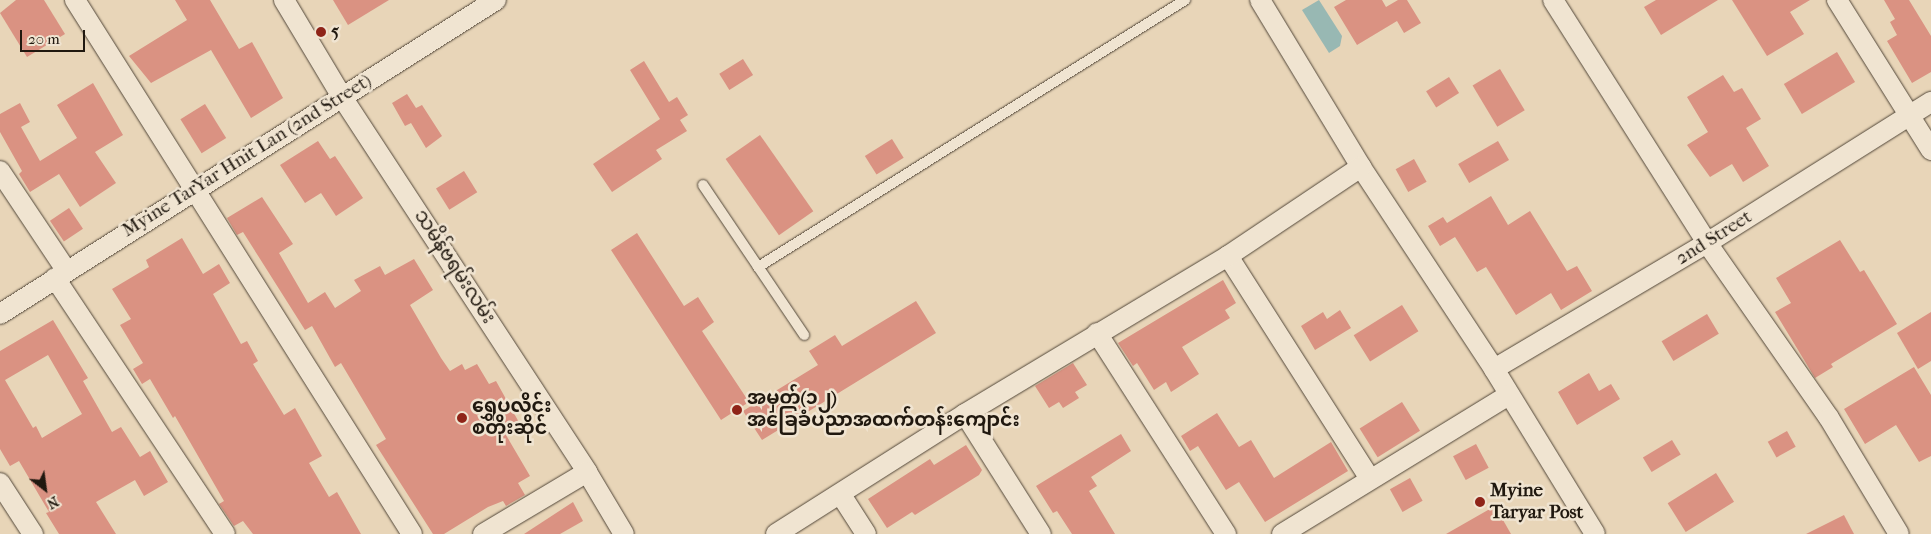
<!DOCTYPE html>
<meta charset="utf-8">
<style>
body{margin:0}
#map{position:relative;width:1931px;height:534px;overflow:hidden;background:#e8d5b8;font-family:"IM FELL French Canon","Noto Sans Myanmar",serif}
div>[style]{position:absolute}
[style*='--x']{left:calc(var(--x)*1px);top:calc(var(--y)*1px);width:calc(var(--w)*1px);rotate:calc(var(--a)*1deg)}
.water>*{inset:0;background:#98b8b3}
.building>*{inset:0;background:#da9282;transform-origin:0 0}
.roads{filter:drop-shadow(0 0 1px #524739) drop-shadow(0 0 1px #524739)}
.service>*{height:10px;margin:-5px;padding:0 5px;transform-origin:5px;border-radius:5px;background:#f0e4d1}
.minor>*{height:20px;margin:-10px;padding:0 10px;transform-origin:10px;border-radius:10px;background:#f0e4d1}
.dots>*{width:14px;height:14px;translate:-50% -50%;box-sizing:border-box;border:2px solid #f0e4d1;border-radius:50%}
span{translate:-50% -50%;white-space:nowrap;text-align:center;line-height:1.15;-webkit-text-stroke:5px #f0e4d1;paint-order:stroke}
.poi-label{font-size:19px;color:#20180f;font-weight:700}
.left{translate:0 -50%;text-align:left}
.street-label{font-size:19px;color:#20180f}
.north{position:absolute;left:20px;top:464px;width:50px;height:50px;-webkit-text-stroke:4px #f0e4d1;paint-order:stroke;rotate:150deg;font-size:14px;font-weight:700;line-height:20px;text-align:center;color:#20180f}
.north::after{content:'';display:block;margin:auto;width:18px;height:22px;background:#20180f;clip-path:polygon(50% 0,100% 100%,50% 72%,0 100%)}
.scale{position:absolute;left:20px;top:30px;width:65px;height:22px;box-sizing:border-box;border:2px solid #20180f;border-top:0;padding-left:6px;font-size:15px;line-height:18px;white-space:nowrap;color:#20180f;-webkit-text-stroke:4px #f0e4d1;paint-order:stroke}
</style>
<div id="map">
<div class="water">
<div style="clip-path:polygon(1319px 0,1342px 36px,1340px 46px,1329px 53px,1302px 10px)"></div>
</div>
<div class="building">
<div style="clip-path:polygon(16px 0,44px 0,65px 34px,27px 57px,0 13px)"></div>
<div style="clip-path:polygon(175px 0,210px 0,239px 49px,252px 42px,283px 98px,251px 118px,211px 50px,151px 83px,129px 56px,187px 20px)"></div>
<div style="clip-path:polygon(333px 0,389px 0,348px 25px)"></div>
<div style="clip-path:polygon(1346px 0,1382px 0,1386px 7px,1398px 0,1407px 0,1421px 23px,1404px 33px,1397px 21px,1357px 45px,1334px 7px)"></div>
<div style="clip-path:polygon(1656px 0,1718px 0,1661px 35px,1644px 7px)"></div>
<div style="clip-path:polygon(1732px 0,1810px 0,1790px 12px,1804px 34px,1767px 56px)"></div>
<div style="clip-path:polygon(1884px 0,1909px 0,1931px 36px,1931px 72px,1912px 83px,1887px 41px,1897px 35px,1890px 22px,1895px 19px)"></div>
<div style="left:1837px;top:52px;width:35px;height:62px;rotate:59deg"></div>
<div style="left:743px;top:59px;width:19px;height:28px;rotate:58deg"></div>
<div style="clip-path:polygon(644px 61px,669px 102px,677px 97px,688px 115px,680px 120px,687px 131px,656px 150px,662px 159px,612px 192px,593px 164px,660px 119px,630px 70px)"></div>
<div style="left:1500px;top:69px;width:48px;height:32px;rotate:59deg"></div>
<div style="clip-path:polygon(1723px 75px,1734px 92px,1742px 88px,1761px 119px,1746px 128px,1769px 166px,1743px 182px,1732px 164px,1710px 177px,1687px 145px,1708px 132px,1687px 97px)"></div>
<div style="left:1449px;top:77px;width:19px;height:27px;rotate:58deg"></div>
<div style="clip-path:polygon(93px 83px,123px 135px,95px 152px,116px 183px,80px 207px,59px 174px,30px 192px,19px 174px,22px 171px,0 132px,0 114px,20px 103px,30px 122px,21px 127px,40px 161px,77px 138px,57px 105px)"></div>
<div style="clip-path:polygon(407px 94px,416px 108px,422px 105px,442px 136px,426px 148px,411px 123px,405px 126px,392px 103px)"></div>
<div style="left:205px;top:104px;width:40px;height:29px;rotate:58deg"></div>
<div style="left:760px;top:135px;width:93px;height:42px;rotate:55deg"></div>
<div style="left:892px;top:139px;width:22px;height:32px;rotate:58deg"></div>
<div style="clip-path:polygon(318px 141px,330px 159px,335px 156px,363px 198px,336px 216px,321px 193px,305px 203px,280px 165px)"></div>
<div style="left:1498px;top:141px;width:22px;height:46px;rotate:60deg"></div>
<div style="left:1414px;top:159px;width:26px;height:21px;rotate:61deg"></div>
<div style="left:464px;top:171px;width:25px;height:33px;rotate:58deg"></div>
<div style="clip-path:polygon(1491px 196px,1508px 225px,1530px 211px,1567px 271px,1577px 266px,1592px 291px,1561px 310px,1551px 293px,1516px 315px,1486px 267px,1477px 272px,1455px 237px,1440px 246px,1428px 226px,1443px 217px,1447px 223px)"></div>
<div style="clip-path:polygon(262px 197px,293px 244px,279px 253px,308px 303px,325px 292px,335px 308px,361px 291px,354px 280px,380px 266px,385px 275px,414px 259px,433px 290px,410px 305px,441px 358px,450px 371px,462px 364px,465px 370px,477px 364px,489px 384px,496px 381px,521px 426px,506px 435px,530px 476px,518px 483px,525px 495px,506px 506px,503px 501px,488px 507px,444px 534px,433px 534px,376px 445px,386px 439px,341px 363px,335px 367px,312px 326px,305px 330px,243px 232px,237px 235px,227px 218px)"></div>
<div style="left:69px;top:208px;width:25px;height:23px;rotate:56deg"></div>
<div style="clip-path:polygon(637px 233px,684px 306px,698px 297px,714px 322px,702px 331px,749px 402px,721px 420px,611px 250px)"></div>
<div style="clip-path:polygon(182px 238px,203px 274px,219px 264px,230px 283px,213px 294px,241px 344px,247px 341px,258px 361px,253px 364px,284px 415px,295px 408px,322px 456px,309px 463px,329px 497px,337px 492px,361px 534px,253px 534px,243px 521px,234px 526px,219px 504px,224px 501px,175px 416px,173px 418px,150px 379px,142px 384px,133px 369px,143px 363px,120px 325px,131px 319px,112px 289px,149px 267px,146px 260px)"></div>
<div style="clip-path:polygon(1840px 240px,1860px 272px,1864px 270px,1897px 324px,1831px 364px,1833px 367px,1815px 378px,1775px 312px,1791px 303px,1776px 278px)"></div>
<div style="clip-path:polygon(1223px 280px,1236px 303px,1225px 310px,1230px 318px,1182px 347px,1199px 374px,1171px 392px,1166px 382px,1154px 390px,1137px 363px,1133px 366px,1118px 343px)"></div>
<div style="clip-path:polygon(916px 301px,936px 333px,762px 440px,743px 411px,818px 365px,809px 351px,835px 335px,842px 346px)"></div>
<div style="left:1402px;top:305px;width:31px;height:57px;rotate:58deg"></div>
<div style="clip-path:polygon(1340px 310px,1351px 328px,1315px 350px,1301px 326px,1323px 312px,1327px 319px)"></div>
<div style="clip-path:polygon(1931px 312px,1931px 361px,1918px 369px,1897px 333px)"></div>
<div style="left:1707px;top:314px;width:23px;height:53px;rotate:59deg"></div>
<div style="clip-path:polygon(evenodd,53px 320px,88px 378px,83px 381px,112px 432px,121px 427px,140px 457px,150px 451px,168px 482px,144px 496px,135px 480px,96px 502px,116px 534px,59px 534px,46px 513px,49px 512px,19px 461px,10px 466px,0 449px,0 351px,53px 320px,48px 355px,82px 414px,42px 438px,36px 426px,33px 428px,5px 380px,48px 355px)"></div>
<div style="clip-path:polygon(1073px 363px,1087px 385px,1075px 392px,1079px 398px,1063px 408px,1059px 402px,1049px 408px,1035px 386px)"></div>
<div style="clip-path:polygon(1914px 367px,1931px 395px,1931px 456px,1919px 462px,1896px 425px,1865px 444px,1844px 409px)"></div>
<div style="clip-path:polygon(1589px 373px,1599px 391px,1611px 384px,1620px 399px,1577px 425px,1558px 392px)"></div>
<div style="left:1402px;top:402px;width:34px;height:50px;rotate:58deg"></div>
<div style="clip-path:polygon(1217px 413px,1239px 447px,1251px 440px,1274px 478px,1331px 442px,1348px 471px,1265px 522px,1239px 482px,1226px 490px,1198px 446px,1190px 451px,1181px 436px)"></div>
<div style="left:1787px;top:431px;width:18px;height:22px;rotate:61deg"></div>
<div style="clip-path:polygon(1121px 434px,1131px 451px,1091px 477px,1097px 486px,1089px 491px,1115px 534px,1072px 534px,1057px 511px,1053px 513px,1036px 486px)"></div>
<div style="left:1672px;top:440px;width:17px;height:34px;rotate:59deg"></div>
<div style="left:1476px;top:444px;width:27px;height:26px;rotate:62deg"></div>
<div style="clip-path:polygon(966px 445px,982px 470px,979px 475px,915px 515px,912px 512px,887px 528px,868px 499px,930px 459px,934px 465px)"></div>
<div style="left:1716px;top:473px;width:34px;height:57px;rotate:58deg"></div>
<div style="left:1410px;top:478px;width:26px;height:23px;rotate:61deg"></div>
<div style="clip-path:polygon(573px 502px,583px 521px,560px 534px,524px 534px)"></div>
<div style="clip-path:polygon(1495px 506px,1511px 534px,1446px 534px)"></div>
<div style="clip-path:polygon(1844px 515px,1854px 534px,1806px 534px)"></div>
</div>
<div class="roads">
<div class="service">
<div style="--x:703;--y:185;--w:181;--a:56"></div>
<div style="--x:758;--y:267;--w:504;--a:-32.02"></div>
</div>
<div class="minor">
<div style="--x:75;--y:0;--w:631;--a:57.74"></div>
<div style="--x:284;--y:0;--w:113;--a:59.1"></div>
<div style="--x:342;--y:97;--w:448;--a:56.8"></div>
<div style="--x:587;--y:472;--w:72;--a:59.2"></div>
<div style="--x:1260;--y:0;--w:195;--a:58.8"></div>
<div style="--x:1361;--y:167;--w:242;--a:56.6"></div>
<div style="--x:1494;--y:369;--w:193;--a:58.5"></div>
<div style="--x:1553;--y:0;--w:288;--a:57.6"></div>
<div style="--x:1707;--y:243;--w:213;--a:55.1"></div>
<div style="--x:1829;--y:418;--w:135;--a:58.9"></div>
<div style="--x:1837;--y:0;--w:177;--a:57.9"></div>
<div style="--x:0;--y:171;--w:119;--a:56.3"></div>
<div style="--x:1228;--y:256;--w:264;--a:57.5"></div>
<div style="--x:55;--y:278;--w:307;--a:56.4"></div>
<div style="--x:0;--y:314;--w:587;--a:-32.34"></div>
<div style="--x:1097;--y:333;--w:239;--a:57.3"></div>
<div style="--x:1494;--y:369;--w:247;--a:-30.6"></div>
<div style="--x:1707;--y:243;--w:265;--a:-32.2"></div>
<div style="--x:965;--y:414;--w:142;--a:57.7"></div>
<div style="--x:0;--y:483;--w:61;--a:57.1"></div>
<div style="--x:841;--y:495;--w:46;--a:57.3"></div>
<div style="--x:483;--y:534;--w:121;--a:-30.8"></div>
<div style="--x:776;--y:534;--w:224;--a:-32.4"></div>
<div style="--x:965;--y:414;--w:307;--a:-31"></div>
<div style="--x:1228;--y:256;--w:160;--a:-33.8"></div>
<div style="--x:1282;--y:534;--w:266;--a:-31.5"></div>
</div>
</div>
<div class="dots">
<div style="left:321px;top:32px;background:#8f2418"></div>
<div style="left:737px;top:410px;background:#8f2418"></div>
<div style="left:462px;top:418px;background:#8f2418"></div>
<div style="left:1480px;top:502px;background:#8f2418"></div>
</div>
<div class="poi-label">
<span class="left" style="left:331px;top:32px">5</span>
<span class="left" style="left:747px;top:410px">အမှတ်(၁၂)<br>အခြေခံပညာအထက်တန်းကျောင်း</span>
<span class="left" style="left:472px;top:418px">ရွှေပလိုင်း<br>စတိုးဆိုင်</span>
<span class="left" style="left:1490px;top:502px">Myine<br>Taryar Post</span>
</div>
<div class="street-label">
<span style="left:247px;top:156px;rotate:-32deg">Myine TarYar Hnit Lan (2nd Street)</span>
<span style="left:1714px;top:238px;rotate:-32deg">2nd Street</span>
<span style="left:454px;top:267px;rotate:57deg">သမိန်ဗရမ်းလမ်း</span>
</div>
<div class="north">N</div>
<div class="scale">20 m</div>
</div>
